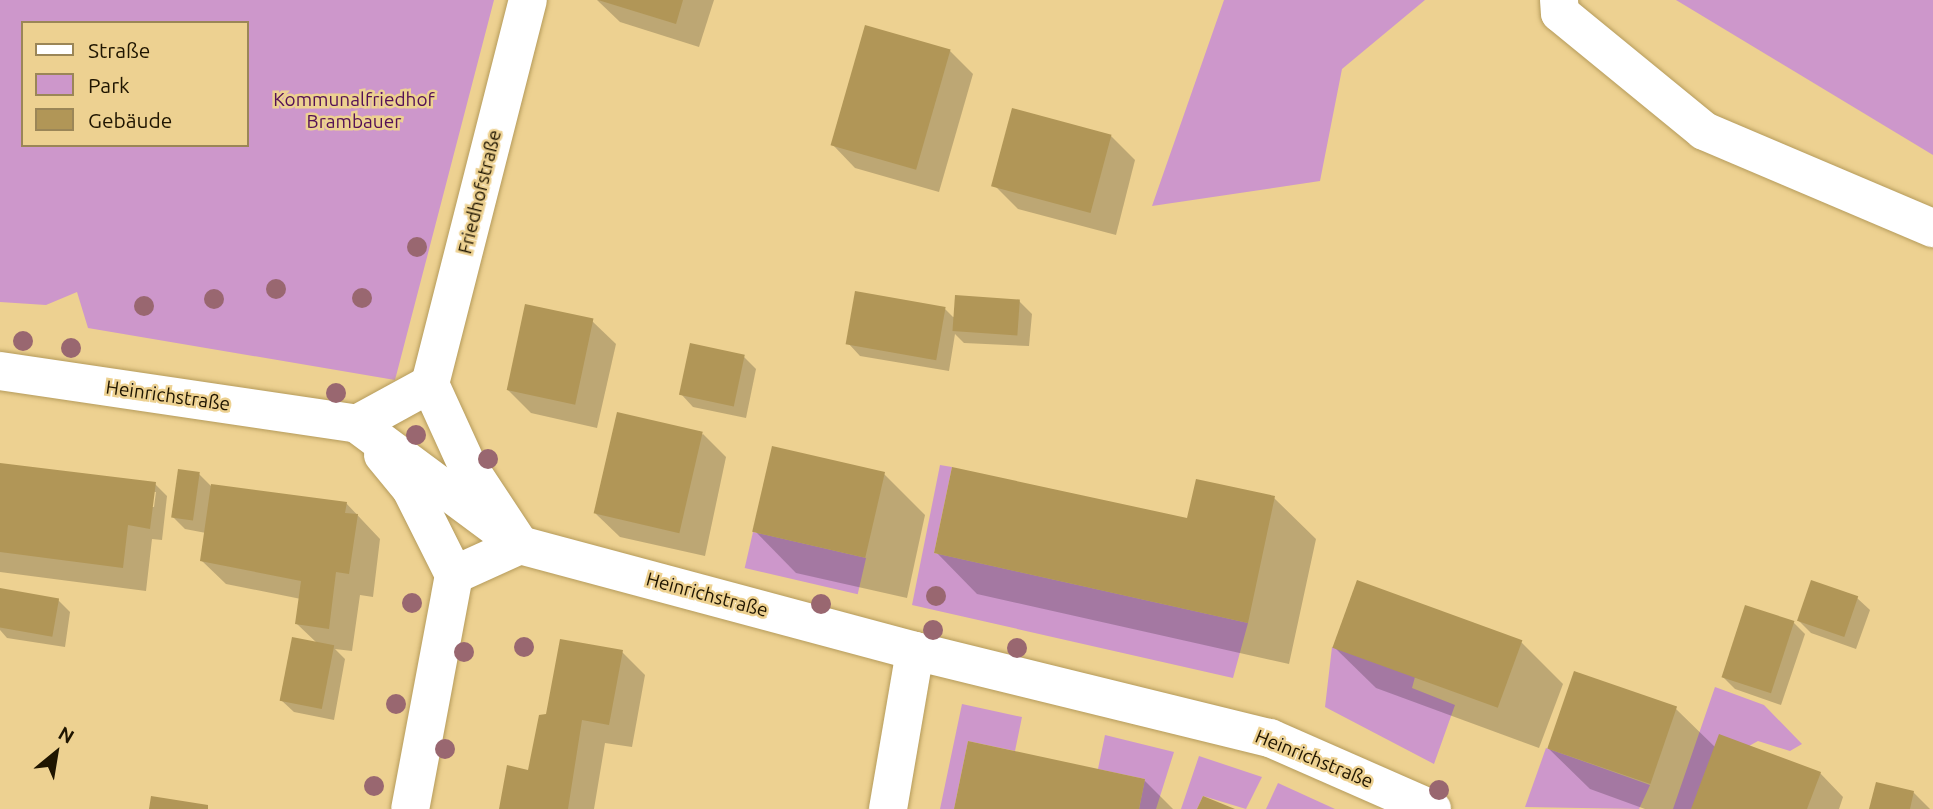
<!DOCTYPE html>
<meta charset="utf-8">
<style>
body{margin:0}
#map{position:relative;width:1933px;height:809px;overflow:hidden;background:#edd191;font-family:Ubuntu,sans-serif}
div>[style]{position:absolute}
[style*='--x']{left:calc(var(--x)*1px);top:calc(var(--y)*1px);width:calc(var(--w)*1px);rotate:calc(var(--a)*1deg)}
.green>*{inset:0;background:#cd97cb;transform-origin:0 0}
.shadow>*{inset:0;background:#0003}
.building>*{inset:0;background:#b19657;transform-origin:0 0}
.roads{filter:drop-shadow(0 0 2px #b59b5b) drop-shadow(0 0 2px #b59b5b)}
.minor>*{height:38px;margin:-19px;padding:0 19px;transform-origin:19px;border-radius:19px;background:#fff}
.trees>*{width:20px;height:20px;margin:-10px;border-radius:50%;background:#996770}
span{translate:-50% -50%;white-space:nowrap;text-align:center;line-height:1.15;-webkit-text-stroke:5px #edd191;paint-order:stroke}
.park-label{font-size:19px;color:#541155}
.street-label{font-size:19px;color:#1f1500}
.legend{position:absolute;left:21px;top:21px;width:228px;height:126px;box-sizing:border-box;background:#edd191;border:2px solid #9b8657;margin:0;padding:9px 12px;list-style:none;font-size:21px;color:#1f1500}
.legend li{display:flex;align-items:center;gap:14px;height:35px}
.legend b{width:35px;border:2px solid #9b8657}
.north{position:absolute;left:21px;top:718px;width:70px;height:70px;-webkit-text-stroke:5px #edd191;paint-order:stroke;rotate:30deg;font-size:19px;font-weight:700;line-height:28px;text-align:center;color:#1f1500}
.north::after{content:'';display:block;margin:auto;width:24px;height:32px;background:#1f1500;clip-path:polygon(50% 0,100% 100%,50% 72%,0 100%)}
</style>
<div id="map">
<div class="green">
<div style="clip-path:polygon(evenodd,0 0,494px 0,395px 380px,88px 328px,77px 292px,46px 305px,0 302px,0 0,23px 23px,247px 23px,247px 145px,23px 145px,23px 23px)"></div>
<div style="clip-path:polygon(1224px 0,1425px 0,1342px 69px,1320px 181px,1152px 206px)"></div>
<div style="clip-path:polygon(1676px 0,1933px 0,1933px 155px)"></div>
<div style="clip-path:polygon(940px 465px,952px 467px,934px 553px,1248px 623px,1233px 678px,912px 605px)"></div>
<div style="left:753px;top:532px;width:116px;height:37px;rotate:13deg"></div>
<div style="clip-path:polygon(1332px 647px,1415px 677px,1412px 688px,1455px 705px,1434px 764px,1325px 707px)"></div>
<div style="clip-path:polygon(1715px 687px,1764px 705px,1802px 744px,1790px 751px,1758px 741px,1749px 746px,1691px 809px,1673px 809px)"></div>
<div style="clip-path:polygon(962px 704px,1022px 717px,1015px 751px,968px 741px,954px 809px,940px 809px)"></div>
<div style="clip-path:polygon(1105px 735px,1174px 752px,1156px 809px,1139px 809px,1145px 779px,1098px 769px)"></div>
<div style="clip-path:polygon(1546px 748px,1650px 785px,1639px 809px,1525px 807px)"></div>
<div style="clip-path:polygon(1199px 756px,1262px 777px,1246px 809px,1203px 796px,1197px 809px,1181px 809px)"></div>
<div style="clip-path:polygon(1278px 783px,1335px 809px,1266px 809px)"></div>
</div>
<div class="shadow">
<div style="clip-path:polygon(597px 0,714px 0,699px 47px,620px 22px)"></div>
<div style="clip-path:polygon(950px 51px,973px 74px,939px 192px,855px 168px,832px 144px)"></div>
<div style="clip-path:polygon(1111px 136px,1135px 160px,1116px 235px,1018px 209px,994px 185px)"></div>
<div style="clip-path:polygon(1019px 301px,1032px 314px,1029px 346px,964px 343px,955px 334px,949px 371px,860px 356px,848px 343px,945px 309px,953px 317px)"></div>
<div style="clip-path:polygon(592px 321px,616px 344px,597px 428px,531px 413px,507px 389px)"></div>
<div style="clip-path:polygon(744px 357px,756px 369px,746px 418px,693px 407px,681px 394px)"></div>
<div style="clip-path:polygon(703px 434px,726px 457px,705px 556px,620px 537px,596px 514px)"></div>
<div style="clip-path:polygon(evenodd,0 464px,155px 484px,167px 496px,162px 540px,152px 539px,146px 591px,0 572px,0 464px,153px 492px,156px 492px,154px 507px,151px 507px,153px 492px)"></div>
<div style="clip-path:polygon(199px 474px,211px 486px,346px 503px,380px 539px,373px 597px,360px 595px,352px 651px,335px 649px,345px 659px,334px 720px,294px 712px,281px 700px,318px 644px,297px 624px,301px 599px,226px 584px,202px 561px,206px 533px,185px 529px,172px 516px)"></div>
<div style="clip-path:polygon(884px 474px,925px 515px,907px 598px,796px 573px,755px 531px)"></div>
<div style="clip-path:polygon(1274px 498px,1316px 539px,1289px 664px,977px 594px,936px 552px,1189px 520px)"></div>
<div style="clip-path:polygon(0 590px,58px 600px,70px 612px,65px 647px,7px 638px,0 630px)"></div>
<div style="clip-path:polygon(1857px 598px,1870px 610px,1856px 649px,1811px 633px,1799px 621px)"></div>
<div style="clip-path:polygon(1793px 622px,1805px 634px,1781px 705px,1735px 689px,1723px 677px)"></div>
<div style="clip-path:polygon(1521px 642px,1563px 684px,1539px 748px,1376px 688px,1334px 647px)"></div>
<div style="clip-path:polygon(622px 652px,645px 675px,632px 747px,605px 743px,594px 809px,501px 809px,529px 772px,547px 715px)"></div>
<div style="clip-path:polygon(1575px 673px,1676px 709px,1716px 748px,1820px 773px,1843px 797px,1839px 809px,1645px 809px,1590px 789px,1548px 748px)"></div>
<div style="clip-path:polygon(1144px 780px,1173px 809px,956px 809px)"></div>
<div style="clip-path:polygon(1913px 792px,1930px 809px,1871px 809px)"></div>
</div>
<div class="building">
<div style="clip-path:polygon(598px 0,683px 0,676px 24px)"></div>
<div style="left:865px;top:25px;width:89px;height:125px;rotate:16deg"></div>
<div style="left:1012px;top:108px;width:103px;height:81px;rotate:15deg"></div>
<div style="left:855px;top:291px;width:92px;height:54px;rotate:10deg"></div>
<div style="left:955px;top:295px;width:65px;height:36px;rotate:4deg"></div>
<div style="left:525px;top:304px;width:70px;height:88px;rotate:12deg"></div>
<div style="left:690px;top:343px;width:56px;height:53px;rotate:12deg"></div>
<div style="left:617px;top:412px;width:88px;height:104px;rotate:13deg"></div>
<div style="left:772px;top:446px;width:116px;height:88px;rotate:13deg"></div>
<div style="clip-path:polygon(0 463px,156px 482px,150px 529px,128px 525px,123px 568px,0 552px)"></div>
<div style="clip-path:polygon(952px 467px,1187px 518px,1196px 479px,1275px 496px,1248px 623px,934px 553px)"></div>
<div style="left:178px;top:469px;width:22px;height:49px;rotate:8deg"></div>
<div style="clip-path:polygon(211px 484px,347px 502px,345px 513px,358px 514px,349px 574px,336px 572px,329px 629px,295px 624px,301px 581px,200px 561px)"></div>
<div style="left:1357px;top:580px;width:176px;height:72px;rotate:20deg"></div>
<div style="left:1811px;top:580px;width:50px;height:43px;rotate:19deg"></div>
<div style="left:0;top:588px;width:60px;height:39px;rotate:10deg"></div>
<div style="left:1745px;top:605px;width:52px;height:76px;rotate:18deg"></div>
<div style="left:292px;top:637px;width:43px;height:65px;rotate:11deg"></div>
<div style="clip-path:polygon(560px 639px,623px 650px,609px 725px,582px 720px,568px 809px,499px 809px,507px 765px,528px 770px,539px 715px,546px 714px)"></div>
<div style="left:1574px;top:671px;width:109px;height:82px;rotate:19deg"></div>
<div style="clip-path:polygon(1719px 734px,1821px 772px,1807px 809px,1691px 809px)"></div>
<div style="clip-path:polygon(968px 741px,1145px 779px,1139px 809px,954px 809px)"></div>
<div style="clip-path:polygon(1876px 782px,1914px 791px,1910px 809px,1869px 809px)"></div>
<div style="clip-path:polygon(151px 796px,208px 805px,208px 809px,149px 809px)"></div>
<div style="clip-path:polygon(1203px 796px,1235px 809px,1197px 809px)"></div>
</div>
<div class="roads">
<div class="minor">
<div style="--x:1559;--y:0;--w:13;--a:86"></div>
<div style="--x:1560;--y:13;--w:186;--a:39.3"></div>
<div style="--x:1704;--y:131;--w:249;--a:23"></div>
<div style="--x:0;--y:371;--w:361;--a:8.4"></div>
<div style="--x:357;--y:424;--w:203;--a:36.6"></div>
<div style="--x:520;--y:545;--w:409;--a:15"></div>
<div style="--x:915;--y:651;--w:366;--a:13.8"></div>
<div style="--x:1270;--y:738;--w:177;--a:23.7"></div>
<div style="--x:357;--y:424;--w:83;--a:-28.7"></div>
<div style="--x:383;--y:455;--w:44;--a:50.5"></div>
<div style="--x:411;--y:489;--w:96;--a:63.4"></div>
<div style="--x:454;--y:575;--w:238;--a:100.6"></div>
<div style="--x:454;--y:575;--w:72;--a:-24.4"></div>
<div style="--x:520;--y:545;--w:98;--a:-123.4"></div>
<div style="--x:466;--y:463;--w:87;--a:-114.5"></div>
<div style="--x:430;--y:384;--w:396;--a:-75.7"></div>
<div style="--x:888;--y:809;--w:160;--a:-80.3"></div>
</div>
</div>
<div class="trees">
<div style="left:417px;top:247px"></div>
<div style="left:276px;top:289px"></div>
<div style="left:362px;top:298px"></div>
<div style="left:214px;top:299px"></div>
<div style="left:144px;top:306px"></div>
<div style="left:23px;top:341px"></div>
<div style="left:71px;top:348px"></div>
<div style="left:336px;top:393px"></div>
<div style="left:416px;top:435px"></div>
<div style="left:488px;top:459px"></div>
<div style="left:936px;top:596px"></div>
<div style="left:412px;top:603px"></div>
<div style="left:821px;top:604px"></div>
<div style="left:933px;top:630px"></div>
<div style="left:524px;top:647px"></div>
<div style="left:1017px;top:648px"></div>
<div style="left:464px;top:652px"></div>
<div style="left:396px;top:704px"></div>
<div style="left:445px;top:749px"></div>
<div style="left:374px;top:786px"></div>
<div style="left:1439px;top:790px"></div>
</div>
<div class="park-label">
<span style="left:354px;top:111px">Kommunalfriedhof<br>Brambauer</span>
</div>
<div class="street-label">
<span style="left:480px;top:192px;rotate:-76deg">Friedhofstraße</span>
<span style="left:168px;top:396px;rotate:8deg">Heinrichstraße</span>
<span style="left:707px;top:595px;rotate:15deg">Heinrichstraße</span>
<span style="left:1314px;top:759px;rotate:22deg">Heinrichstraße</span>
</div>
<ul class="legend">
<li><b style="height:9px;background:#fff"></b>Straße</li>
<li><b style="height:19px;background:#cd97cb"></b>Park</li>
<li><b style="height:19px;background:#b19657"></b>Gebäude</li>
</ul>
<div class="north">N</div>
</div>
